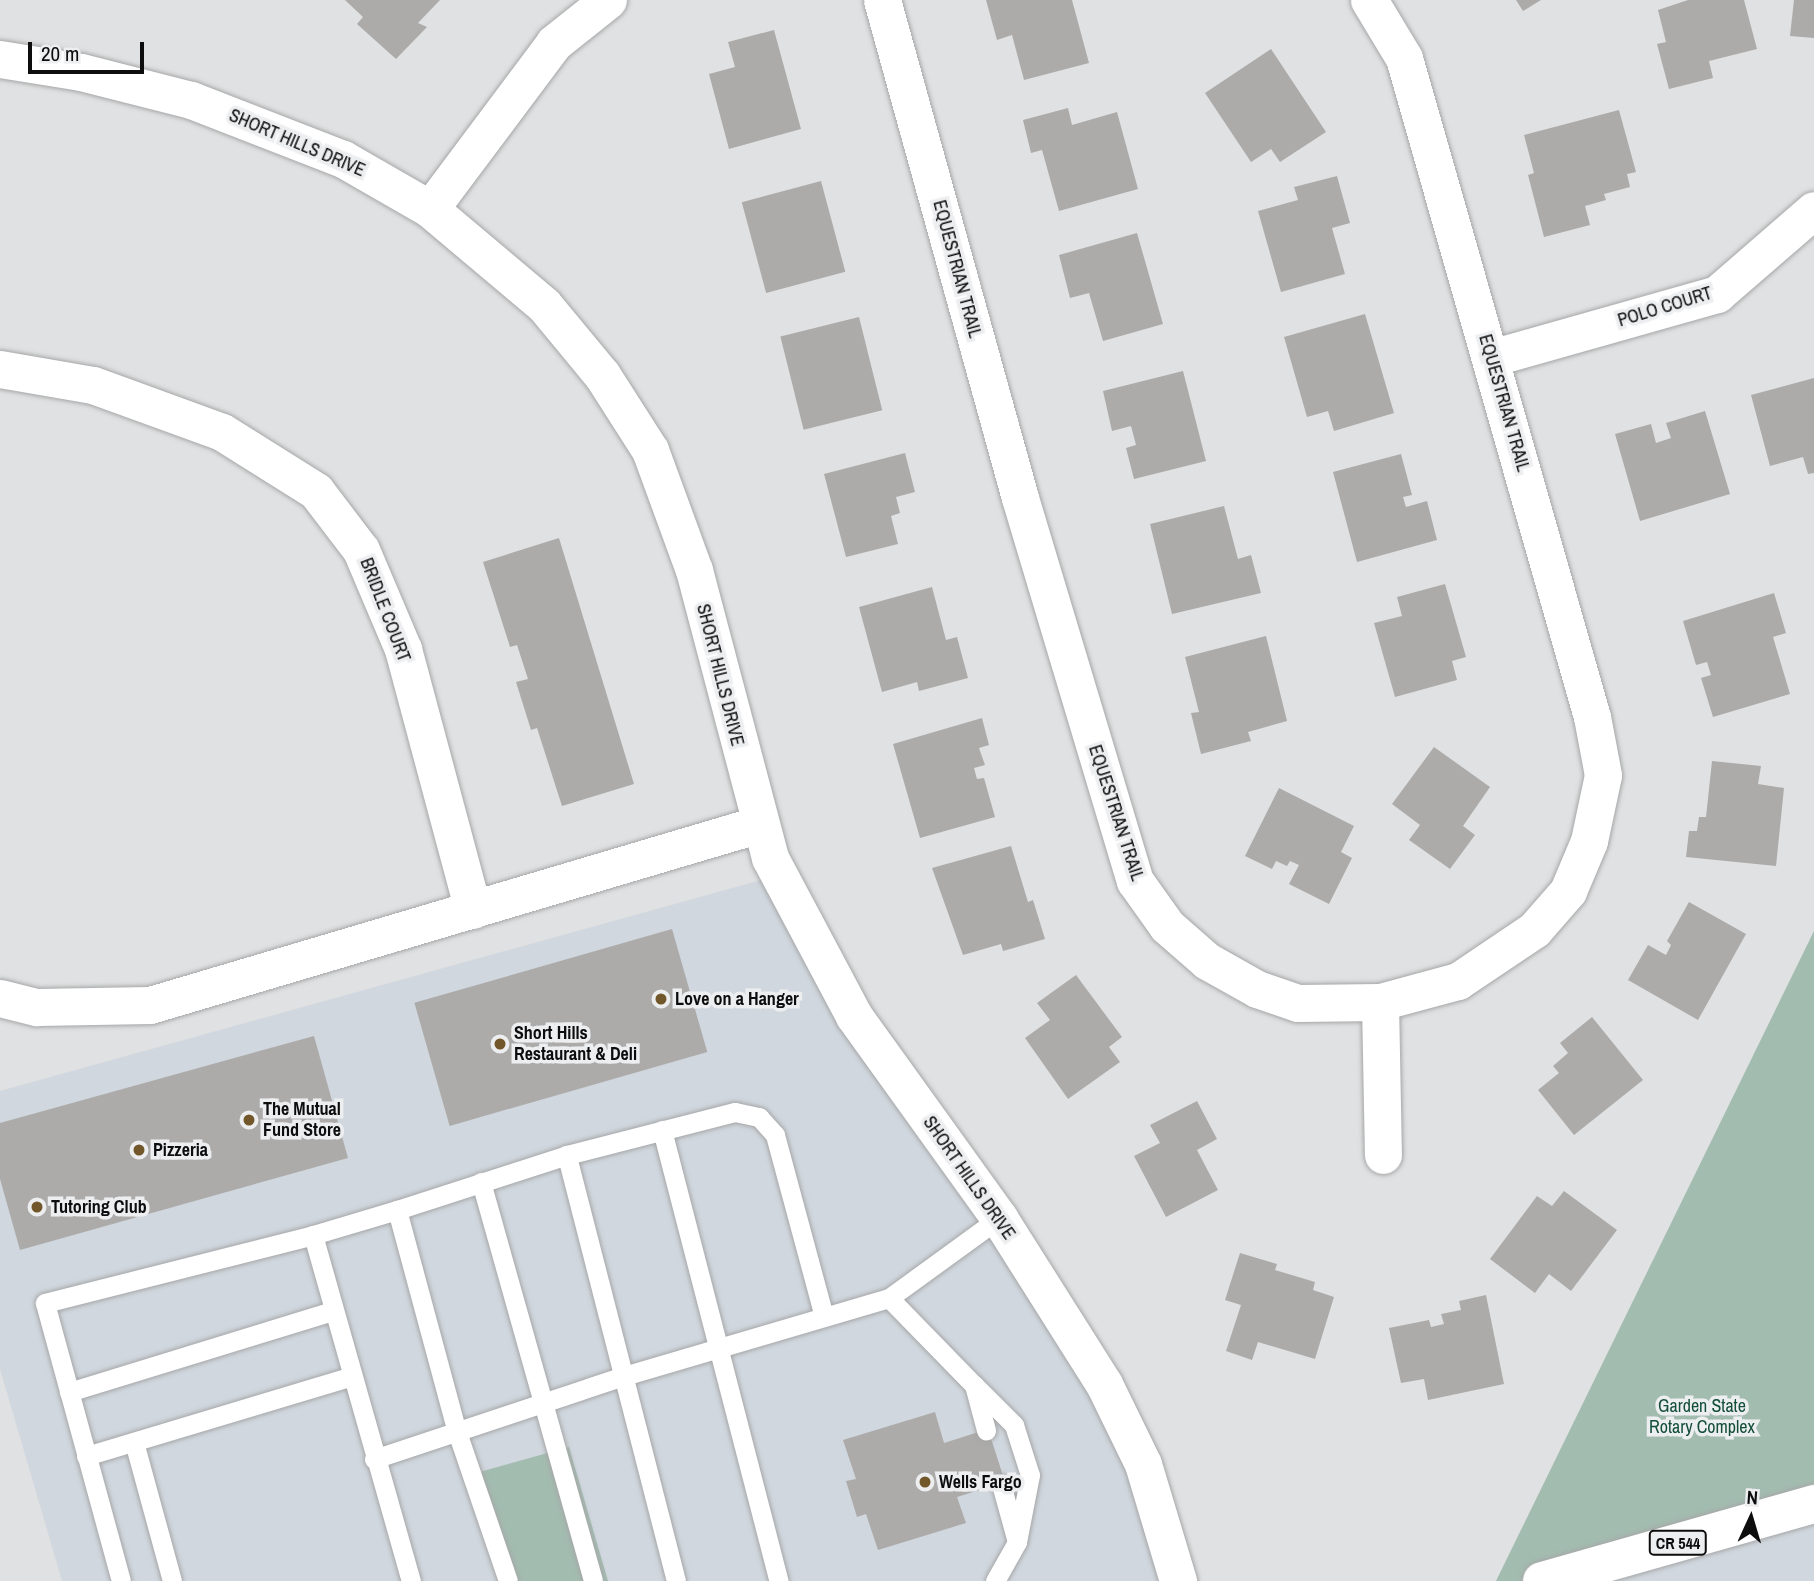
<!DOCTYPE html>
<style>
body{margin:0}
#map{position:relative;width:1814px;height:1581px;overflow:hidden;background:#e0e1e2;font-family:"Archivo Narrow",sans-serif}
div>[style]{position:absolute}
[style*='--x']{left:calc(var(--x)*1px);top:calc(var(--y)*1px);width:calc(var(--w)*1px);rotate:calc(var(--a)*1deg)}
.built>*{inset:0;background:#d0d7de}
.green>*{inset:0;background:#a3bcb0}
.building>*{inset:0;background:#acabaa;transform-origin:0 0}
.roads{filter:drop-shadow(0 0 2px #a6a7a8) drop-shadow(0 0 2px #a6a7a8)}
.service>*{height:19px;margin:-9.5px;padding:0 9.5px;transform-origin:9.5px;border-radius:9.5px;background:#fff}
.minor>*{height:37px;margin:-18.5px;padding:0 18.5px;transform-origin:18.5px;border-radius:18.5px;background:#fff}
.primary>*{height:38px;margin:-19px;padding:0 19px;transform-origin:19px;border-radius:19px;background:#fff}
.dots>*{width:19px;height:19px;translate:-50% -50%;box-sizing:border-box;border:4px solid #edeef0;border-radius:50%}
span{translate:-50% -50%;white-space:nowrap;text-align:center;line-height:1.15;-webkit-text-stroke:7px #edeef0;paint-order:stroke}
.shield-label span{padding:2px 5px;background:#edeef0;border:2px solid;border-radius:5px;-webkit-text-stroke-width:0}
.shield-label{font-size:16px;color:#0d0d0d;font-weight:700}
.street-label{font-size:18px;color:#0d0d0d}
.poi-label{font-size:18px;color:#0d0d0d;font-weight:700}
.left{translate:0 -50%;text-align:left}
.park-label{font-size:18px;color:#134e39}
.north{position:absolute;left:1716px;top:1483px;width:70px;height:70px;-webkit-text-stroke:5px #edeef0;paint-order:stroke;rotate:4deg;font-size:19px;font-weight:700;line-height:28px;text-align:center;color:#0d0d0d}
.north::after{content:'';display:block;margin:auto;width:24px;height:32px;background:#0d0d0d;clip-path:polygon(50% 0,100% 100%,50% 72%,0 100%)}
.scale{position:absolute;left:28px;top:42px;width:116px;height:32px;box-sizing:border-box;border:4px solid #0d0d0d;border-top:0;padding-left:9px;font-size:21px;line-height:24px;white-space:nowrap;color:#0d0d0d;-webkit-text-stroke:5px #edeef0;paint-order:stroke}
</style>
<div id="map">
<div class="built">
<div style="clip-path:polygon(779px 875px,1104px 1384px,1178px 1581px,62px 1581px,0 1369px,0 1091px)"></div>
<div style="clip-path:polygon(1814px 1504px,1814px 1581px,1542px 1581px)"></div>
</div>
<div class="green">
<div style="clip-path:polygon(1814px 931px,1814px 1504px,1542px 1581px,1496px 1581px)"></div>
<div style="clip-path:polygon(569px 1447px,608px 1581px,507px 1581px,476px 1473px)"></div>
</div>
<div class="building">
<div style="clip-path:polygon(345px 0,440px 0,418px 23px,427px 27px,396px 59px,357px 24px,363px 17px)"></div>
<div style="clip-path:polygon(986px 0,1072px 0,1089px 63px,1024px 80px,1012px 35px,997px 40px)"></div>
<div style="clip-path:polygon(1516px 0,1541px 0,1523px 11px)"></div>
<div style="clip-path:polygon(1688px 0,1744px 0,1757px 49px,1709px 61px,1713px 78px,1669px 89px,1657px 44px,1666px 42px,1658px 10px)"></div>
<div style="clip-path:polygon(1794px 0,1814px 0,1814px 38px,1790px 36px)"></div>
<div style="clip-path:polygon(774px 30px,801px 129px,729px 149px,709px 74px,735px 67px,728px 42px)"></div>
<div style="clip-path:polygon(1271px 49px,1326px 132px,1280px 162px,1271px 149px,1251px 162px,1205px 93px)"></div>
<div style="clip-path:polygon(1068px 108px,1072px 125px,1117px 112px,1138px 189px,1059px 211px,1042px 150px,1031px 153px,1023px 120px)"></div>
<div style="clip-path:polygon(1619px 110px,1636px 172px,1627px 174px,1630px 187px,1604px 194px,1606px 200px,1585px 206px,1590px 225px,1544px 237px,1528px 175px,1534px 173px,1524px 135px)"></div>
<div style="clip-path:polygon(1337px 176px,1350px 223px,1332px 228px,1345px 274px,1281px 292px,1258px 211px,1298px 200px,1294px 187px)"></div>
<div style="left:821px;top:181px;width:94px;height:82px;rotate:75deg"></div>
<div style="clip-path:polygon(1137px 233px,1163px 324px,1103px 341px,1089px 293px,1070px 298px,1059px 255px)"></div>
<div style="clip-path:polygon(1365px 314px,1394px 413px,1334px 431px,1328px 411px,1307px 417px,1284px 337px)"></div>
<div style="left:859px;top:317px;width:96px;height:81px;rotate:76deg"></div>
<div style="clip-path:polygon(1183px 371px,1206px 461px,1134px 479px,1126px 448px,1136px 445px,1131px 426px,1112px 431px,1103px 391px)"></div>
<div style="clip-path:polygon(1814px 378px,1814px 473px,1808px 474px,1803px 457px,1770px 466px,1751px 395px)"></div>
<div style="clip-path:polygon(1705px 411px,1730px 494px,1640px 521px,1615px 434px,1651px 424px,1656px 443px,1671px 438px,1666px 423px)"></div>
<div style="clip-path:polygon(905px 453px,915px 492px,896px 497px,900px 513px,891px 516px,898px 544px,846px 557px,824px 474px)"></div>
<div style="clip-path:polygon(1401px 454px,1412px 495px,1403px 497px,1406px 507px,1427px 501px,1437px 540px,1357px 562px,1333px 472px)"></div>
<div style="clip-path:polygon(1224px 506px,1238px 559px,1251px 555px,1261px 593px,1172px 614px,1150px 524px)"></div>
<div style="clip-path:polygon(559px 538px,634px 784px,562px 806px,537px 728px,531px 730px,516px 682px,528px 679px,517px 645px,510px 647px,483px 562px)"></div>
<div style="clip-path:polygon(1445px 584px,1466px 657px,1452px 661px,1457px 680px,1395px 697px,1374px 623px,1402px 616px,1397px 597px)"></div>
<div style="clip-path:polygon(932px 587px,946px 640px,957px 637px,968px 678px,919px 691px,917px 682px,882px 692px,859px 607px)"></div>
<div style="clip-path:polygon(1774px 593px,1786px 633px,1773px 637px,1790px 694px,1713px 717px,1701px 678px,1711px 675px,1707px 662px,1696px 665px,1683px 621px)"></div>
<div style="clip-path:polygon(1266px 636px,1287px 721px,1248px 732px,1251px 741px,1201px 754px,1191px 713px,1199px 712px,1185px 657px)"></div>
<div style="clip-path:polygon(982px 718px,989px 745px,979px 748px,985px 765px,974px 768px,977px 779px,984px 778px,995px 817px,920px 838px,893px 744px)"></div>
<div style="clip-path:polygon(1434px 747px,1490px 787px,1463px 826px,1475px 835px,1450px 869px,1409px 840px,1420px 825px,1392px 804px)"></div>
<div style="clip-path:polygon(1712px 761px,1761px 766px,1758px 784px,1784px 788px,1776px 866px,1686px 857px,1689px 831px,1697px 831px,1699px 817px,1706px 817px)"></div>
<div style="clip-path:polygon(1279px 788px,1354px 826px,1341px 852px,1352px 858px,1329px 904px,1289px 884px,1299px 865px,1290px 861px,1287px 866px,1276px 861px,1272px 869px,1245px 856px)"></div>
<div style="clip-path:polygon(1011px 846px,1028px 902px,1033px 900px,1045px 939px,1003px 951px,1001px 944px,963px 955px,932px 868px)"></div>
<div style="clip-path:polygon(1689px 902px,1746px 934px,1698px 1020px,1628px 980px,1648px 945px,1666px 955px,1671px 945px,1667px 941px)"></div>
<div style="left:672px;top:929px;width:128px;height:268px;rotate:74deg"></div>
<div style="clip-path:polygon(1076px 975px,1122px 1037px,1109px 1047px,1120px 1062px,1068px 1099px,1025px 1038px,1050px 1020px,1037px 1003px)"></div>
<div style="clip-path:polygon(1592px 1017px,1643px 1080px,1574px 1135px,1538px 1090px,1559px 1073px,1553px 1066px,1568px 1053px,1560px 1043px)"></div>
<div style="clip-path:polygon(314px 1036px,348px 1158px,20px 1250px,0 1179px,0 1123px)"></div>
<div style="clip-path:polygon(1197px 1101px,1217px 1139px,1197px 1150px,1218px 1190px,1166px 1217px,1134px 1156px,1160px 1143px,1150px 1125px)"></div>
<div style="clip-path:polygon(1564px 1191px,1617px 1230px,1571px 1291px,1549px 1274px,1535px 1293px,1490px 1259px,1537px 1196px,1552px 1206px)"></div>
<div style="clip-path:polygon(1240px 1253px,1277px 1264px,1275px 1270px,1315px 1282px,1313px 1290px,1334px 1297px,1315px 1359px,1258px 1342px,1252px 1360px,1226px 1351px,1241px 1305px,1225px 1300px)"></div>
<div style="clip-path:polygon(1486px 1295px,1504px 1384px,1428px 1400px,1424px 1379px,1401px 1383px,1389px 1328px,1429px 1320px,1431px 1327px,1444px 1324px,1441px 1314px,1461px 1310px,1459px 1301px)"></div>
<div style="clip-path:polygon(935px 1412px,944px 1443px,988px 1429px,1005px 1482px,957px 1497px,966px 1523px,878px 1550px,866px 1514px,857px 1517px,846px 1481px,856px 1479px,843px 1440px)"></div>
</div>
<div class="roads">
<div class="service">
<div style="--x:662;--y:1130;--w:466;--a:75.5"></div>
<div style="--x:481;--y:1182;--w:414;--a:74.3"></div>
<div style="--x:397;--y:1210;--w:179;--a:-17.9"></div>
<div style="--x:313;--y:1235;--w:88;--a:-16.6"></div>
<div style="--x:397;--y:1210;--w:230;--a:74.9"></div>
<div style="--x:457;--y:1432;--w:157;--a:71.1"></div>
<div style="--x:889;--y:1298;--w:122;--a:45.7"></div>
<div style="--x:974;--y:1385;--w:47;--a:75.1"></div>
<div style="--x:974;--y:1385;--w:57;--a:45"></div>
<div style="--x:1014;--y:1425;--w:52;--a:72.3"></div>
<div style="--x:1030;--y:1475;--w:68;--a:101"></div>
<div style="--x:69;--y:1392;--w:275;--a:-17.1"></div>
<div style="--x:134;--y:1442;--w:144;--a:74.7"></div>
<div style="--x:86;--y:1456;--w:276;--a:-16.7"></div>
<div style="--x:374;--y:1459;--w:263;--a:-18.4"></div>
<div style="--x:624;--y:1376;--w:276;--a:-16.4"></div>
<div style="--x:889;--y:1298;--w:136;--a:-36"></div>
<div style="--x:121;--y:1581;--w:288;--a:-105.3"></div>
<div style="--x:45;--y:1303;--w:276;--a:-14.2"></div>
<div style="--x:313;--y:1235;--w:360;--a:74.2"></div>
<div style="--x:676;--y:1581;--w:440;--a:-104.4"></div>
<div style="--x:567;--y:1155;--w:173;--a:-14.4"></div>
<div style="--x:735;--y:1112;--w:25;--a:12"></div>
<div style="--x:759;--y:1117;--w:24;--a:48"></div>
<div style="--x:775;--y:1135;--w:188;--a:74.9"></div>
<div style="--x:995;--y:1581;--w:45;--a:-60.6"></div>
<div style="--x:1017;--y:1542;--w:60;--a:-105.4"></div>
</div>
<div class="minor">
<div style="--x:882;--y:0;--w:517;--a:74.51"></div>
<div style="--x:1020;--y:498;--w:400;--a:73.3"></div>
<div style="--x:1135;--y:881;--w:55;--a:54.6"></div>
<div style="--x:1167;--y:926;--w:53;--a:41.2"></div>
<div style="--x:1207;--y:961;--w:57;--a:29.2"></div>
<div style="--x:1257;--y:989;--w:43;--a:18.9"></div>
<div style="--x:1298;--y:1003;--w:82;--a:-0.7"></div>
<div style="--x:1380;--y:1002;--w:81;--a:-15.1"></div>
<div style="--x:1458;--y:981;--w:92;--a:-33.9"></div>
<div style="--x:1534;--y:930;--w:52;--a:-48.9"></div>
<div style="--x:1568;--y:891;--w:54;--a:-67.2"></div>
<div style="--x:1589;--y:841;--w:67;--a:-78"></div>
<div style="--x:1603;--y:775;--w:59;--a:-100.7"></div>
<div style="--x:1592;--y:717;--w:685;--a:-105.92"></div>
<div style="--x:1404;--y:58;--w:68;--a:-121.1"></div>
<div style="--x:0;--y:59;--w:82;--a:9.1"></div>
<div style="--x:81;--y:72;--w:114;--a:14.3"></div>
<div style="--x:191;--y:100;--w:163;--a:21.2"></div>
<div style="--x:343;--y:159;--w:100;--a:29.9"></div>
<div style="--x:430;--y:209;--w:149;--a:40.1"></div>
<div style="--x:544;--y:305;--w:91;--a:50.4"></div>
<div style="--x:602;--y:375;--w:89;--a:57.4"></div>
<div style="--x:650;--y:450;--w:128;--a:69.9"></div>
<div style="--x:694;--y:570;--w:298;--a:75.2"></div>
<div style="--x:770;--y:858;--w:179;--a:62"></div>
<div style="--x:854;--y:1016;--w:249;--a:54.3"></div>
<div style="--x:999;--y:1218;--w:196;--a:57.7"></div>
<div style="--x:1104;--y:1384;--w:89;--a:64"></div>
<div style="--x:1143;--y:1464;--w:122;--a:73.3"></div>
<div style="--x:430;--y:209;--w:207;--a:-53.2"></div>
<div style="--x:554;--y:43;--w:69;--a:-38.5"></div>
<div style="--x:1491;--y:358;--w:235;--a:-15.8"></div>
<div style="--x:1717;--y:294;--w:128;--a:-40.9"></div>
<div style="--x:0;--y:369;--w:94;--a:9.8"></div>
<div style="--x:93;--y:385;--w:137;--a:20"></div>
<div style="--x:222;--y:432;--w:111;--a:32.1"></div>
<div style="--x:316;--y:491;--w:74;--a:52.7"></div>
<div style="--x:361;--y:550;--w:108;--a:67"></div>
<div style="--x:403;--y:649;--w:270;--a:75"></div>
<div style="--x:0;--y:998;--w:38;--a:14"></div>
<div style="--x:37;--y:1007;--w:113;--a:-1"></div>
<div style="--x:150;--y:1005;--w:636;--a:-16.53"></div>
<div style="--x:1380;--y:1002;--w:153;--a:88.9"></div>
</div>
<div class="primary">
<div style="--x:1542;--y:1581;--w:283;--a:-15.8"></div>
</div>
</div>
<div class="dots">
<div style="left:661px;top:999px;background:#72572a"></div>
<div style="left:500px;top:1044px;background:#72572a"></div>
<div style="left:249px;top:1120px;background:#72572a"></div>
<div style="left:139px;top:1150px;background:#72572a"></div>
<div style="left:37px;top:1207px;background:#72572a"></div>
<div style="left:925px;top:1482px;background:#72572a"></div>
</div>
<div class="shield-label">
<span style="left:1678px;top:1543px">CR 544</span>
</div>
<div class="street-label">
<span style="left:297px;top:143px;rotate:23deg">SHORT HILLS DRIVE</span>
<span style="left:957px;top:269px;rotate:75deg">EQUESTRIAN TRAIL</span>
<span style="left:1665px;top:307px;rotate:-17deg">POLO COURT</span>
<span style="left:1504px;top:403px;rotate:74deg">EQUESTRIAN TRAIL</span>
<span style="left:385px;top:610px;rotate:69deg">BRIDLE COURT</span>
<span style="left:720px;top:675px;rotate:76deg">SHORT HILLS DRIVE</span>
<span style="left:1116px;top:813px;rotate:72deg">EQUESTRIAN TRAIL</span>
<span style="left:969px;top:1178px;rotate:55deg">SHORT HILLS DRIVE</span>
</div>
<div class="poi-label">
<span class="left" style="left:675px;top:999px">Love on a Hanger</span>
<span class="left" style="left:514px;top:1044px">Short Hills<br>Restaurant &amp; Deli</span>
<span class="left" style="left:263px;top:1120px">The Mutual<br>Fund Store</span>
<span class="left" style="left:153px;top:1150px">Pizzeria</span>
<span class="left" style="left:51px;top:1207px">Tutoring Club</span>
<span class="left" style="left:939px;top:1482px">Wells Fargo</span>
</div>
<div class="park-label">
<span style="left:1702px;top:1417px">Garden State<br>Rotary Complex</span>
</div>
<div class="north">N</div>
<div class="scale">20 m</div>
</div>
